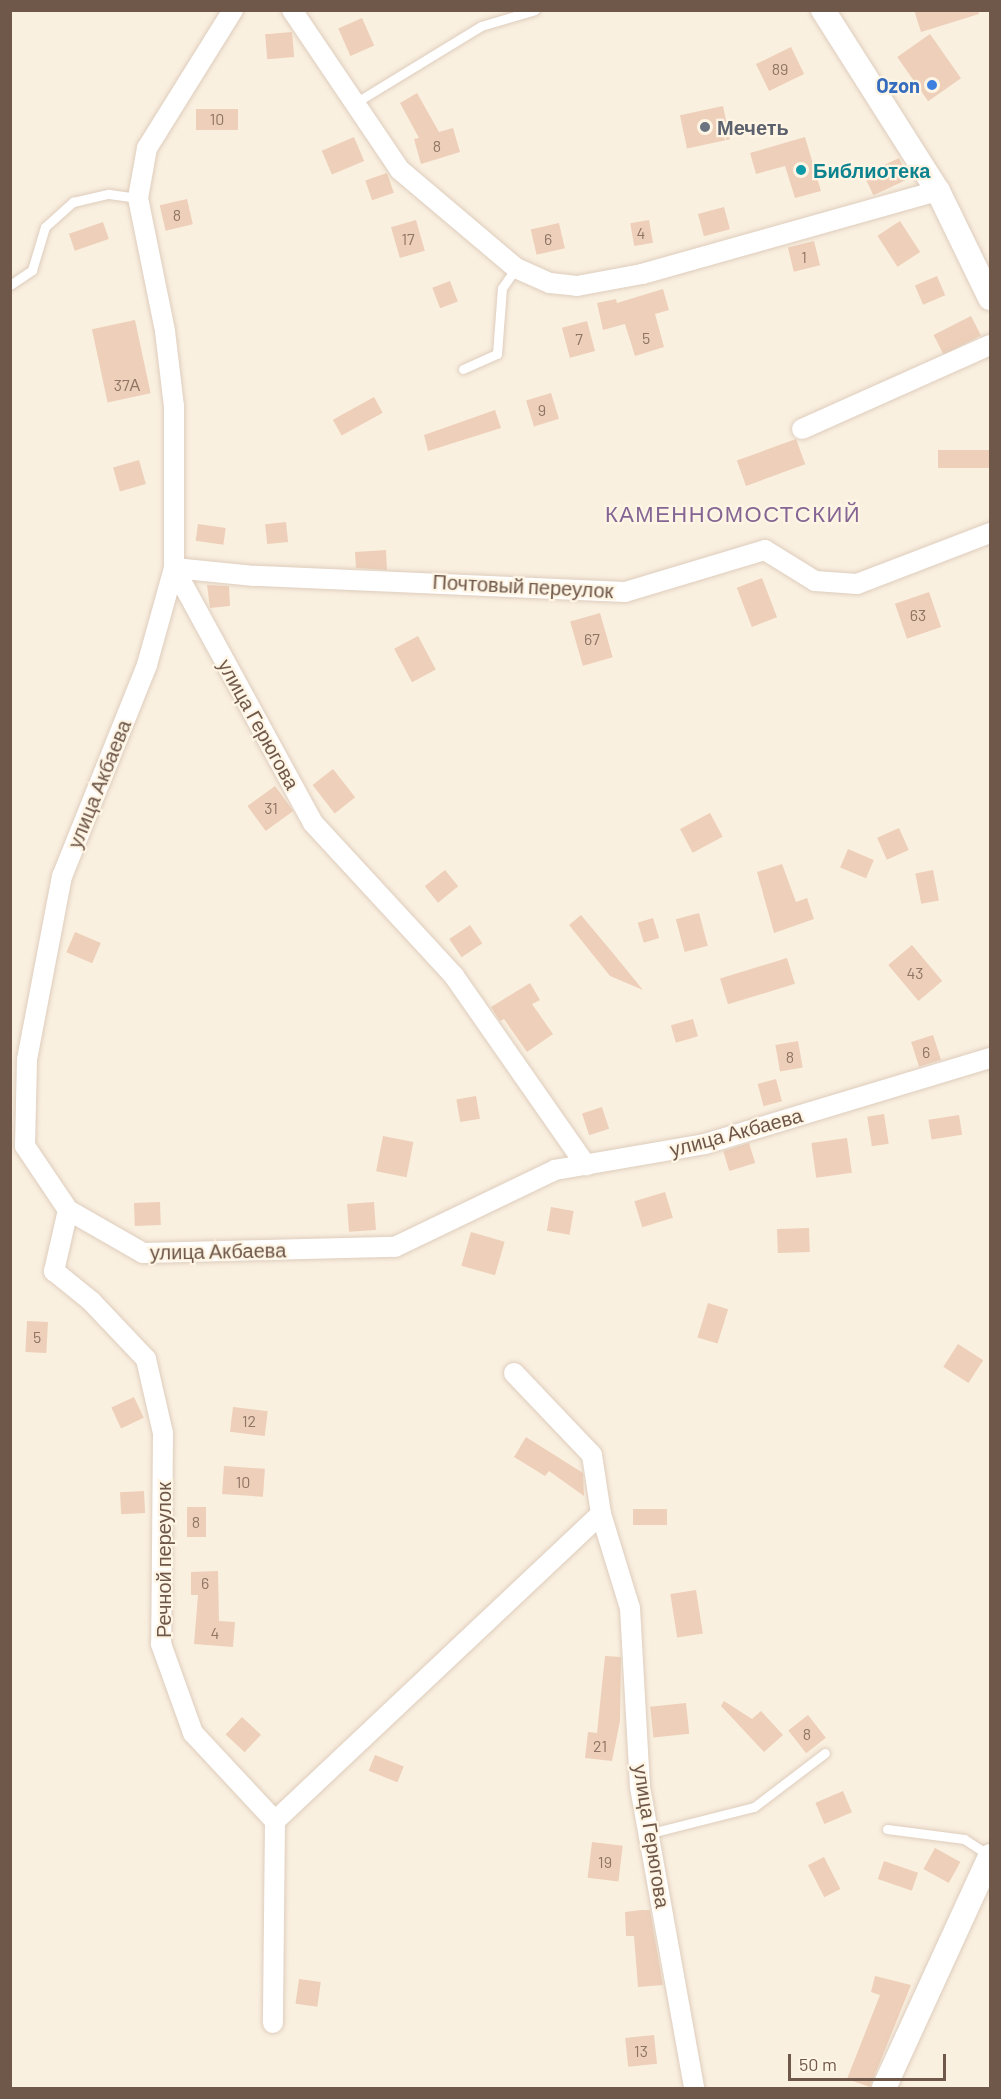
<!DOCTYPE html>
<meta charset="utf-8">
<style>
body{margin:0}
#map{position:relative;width:1001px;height:2099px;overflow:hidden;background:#faf0e0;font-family:Barlow,sans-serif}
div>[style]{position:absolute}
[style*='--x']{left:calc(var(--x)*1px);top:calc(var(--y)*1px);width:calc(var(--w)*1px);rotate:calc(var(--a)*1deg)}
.building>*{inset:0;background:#eecfb9;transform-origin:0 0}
.roads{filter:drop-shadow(0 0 2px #decdbd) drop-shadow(0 0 2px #decdbd)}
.service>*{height:9px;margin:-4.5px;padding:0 4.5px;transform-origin:4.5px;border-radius:4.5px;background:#fff}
.minor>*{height:20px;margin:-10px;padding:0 10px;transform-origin:10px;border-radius:10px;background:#fff}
.tertiary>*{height:24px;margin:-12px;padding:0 12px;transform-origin:12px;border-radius:12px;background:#fff}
.dots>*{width:16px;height:16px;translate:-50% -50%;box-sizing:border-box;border:3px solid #fef5e5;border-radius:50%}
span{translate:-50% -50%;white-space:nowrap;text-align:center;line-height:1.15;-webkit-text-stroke:4.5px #fef5e5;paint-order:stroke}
.number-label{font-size:16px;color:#8f7565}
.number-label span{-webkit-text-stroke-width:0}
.shop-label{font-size:20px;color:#366cbe;font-weight:700}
.right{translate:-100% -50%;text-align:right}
.worship-label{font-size:20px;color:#5b616d;font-weight:700}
.left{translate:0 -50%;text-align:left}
.culture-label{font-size:20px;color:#0d838f;font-weight:700}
.street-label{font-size:20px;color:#6f5749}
.quarter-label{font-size:22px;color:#846593;letter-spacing:1.5px}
.frame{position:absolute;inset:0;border:12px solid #6f5749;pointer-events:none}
.scale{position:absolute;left:788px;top:2054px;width:158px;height:27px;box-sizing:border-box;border:3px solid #6f5749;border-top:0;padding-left:8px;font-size:18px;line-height:21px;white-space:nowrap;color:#6f5749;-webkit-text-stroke:4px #fef5e5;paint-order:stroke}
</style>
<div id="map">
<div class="building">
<div style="clip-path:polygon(914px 10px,978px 10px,979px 14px,921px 32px)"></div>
<div style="left:362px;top:18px;width:30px;height:26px;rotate:66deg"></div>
<div style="left:292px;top:32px;width:25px;height:27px;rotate:85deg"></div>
<div style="left:930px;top:34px;width:54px;height:40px;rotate:55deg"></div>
<div style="left:791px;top:47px;width:30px;height:39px;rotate:64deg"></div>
<div style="clip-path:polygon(417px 93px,439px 132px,453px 128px,460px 152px,421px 164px,414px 139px,419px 138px,400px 103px)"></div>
<div style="left:723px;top:106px;width:34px;height:44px;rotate:78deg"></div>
<div style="left:196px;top:109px;width:42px;height:21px"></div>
<div style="left:354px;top:137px;width:26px;height:35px;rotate:67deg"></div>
<div style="clip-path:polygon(805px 137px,821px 191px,795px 198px,785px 166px,756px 174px,750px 153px)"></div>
<div style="left:899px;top:158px;width:23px;height:39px;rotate:65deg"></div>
<div style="left:387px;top:173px;width:21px;height:23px;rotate:71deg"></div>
<div style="left:187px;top:199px;width:26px;height:28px;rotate:77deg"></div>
<div style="left:724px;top:207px;width:23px;height:27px;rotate:75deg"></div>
<div style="left:416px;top:220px;width:32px;height:26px;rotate:74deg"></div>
<div style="left:649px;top:220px;width:23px;height:19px;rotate:80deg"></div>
<div style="left:900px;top:221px;width:37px;height:27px;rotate:57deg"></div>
<div style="left:103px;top:222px;width:18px;height:36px;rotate:71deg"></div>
<div style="left:559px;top:223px;width:26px;height:29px;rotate:77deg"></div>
<div style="left:814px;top:241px;width:25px;height:27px;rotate:76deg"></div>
<div style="left:937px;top:276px;width:21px;height:24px;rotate:67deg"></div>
<div style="left:450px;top:281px;width:22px;height:19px;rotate:69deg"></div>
<div style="clip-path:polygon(663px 289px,669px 310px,655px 314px,664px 347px,635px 356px,625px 324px,603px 330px,597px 303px,616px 299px,617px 303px)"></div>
<div style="left:971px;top:316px;width:22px;height:42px;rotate:63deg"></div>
<div style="left:135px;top:320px;width:75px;height:44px;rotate:78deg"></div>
<div style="left:587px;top:321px;width:31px;height:26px;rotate:75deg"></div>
<div style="left:551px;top:393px;width:27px;height:26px;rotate:73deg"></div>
<div style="left:374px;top:397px;width:18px;height:47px;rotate:61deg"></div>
<div style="clip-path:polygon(495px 410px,501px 428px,428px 451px,424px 435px)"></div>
<div style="left:796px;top:439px;width:27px;height:63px;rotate:70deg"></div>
<div style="left:990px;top:450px;width:18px;height:52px;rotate:90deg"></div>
<div style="left:139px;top:460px;width:25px;height:27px;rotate:74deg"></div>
<div style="left:286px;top:522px;width:20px;height:21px;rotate:84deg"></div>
<div style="left:198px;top:524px;width:28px;height:17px;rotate:8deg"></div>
<div style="clip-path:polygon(386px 550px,387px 570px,356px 568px,355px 552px)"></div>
<div style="left:762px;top:578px;width:42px;height:27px;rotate:69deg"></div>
<div style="clip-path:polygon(207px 585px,229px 586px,230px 606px,210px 608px)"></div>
<div style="left:929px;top:592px;width:37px;height:36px;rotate:71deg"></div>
<div style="left:600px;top:613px;width:46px;height:31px;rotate:74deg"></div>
<div style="left:418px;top:636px;width:38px;height:27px;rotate:62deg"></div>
<div style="left:333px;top:769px;width:36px;height:26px;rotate:52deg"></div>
<div style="left:275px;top:786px;width:31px;height:34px;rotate:54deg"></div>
<div style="left:710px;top:813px;width:27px;height:34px;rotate:62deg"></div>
<div style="left:899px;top:828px;width:24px;height:24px;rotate:66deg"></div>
<div style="left:848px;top:849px;width:28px;height:20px;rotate:23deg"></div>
<div style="clip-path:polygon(782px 864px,796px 902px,807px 898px,814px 919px,774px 933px,757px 872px)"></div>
<div style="left:445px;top:870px;width:21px;height:26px;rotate:51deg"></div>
<div style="left:933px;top:870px;width:31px;height:18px;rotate:79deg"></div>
<div style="left:699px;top:913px;width:34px;height:24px;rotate:75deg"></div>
<div style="clip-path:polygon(581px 915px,612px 952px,643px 990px,610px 976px,569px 925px)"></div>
<div style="left:653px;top:918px;width:21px;height:16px;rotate:73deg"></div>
<div style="left:470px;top:925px;width:22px;height:25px;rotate:56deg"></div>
<div style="left:75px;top:932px;width:28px;height:22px;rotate:23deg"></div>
<div style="left:912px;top:945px;width:47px;height:31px;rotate:50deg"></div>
<div style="left:787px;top:958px;width:27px;height:70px;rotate:73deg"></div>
<div style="clip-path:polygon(530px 983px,540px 1000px,532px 1004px,553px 1034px,527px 1052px,504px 1019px,500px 1021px,491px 1007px)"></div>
<div style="left:693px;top:1019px;width:18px;height:23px;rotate:74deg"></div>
<div style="left:933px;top:1035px;width:26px;height:23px;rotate:72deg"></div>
<div style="left:798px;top:1041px;width:27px;height:23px;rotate:80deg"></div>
<div style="left:776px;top:1079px;width:23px;height:19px;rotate:75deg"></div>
<div style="left:476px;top:1096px;width:23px;height:20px;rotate:80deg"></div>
<div style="left:602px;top:1107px;width:23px;height:21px;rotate:72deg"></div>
<div style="left:884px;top:1114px;width:30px;height:17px;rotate:81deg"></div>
<div style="left:959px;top:1115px;width:20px;height:31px;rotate:81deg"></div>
<div style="left:383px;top:1136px;width:31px;height:36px;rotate:11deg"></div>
<div style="left:847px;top:1138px;width:35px;height:36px;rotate:82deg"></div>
<div style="left:749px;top:1143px;width:21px;height:27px;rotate:73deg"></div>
<div style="left:665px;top:1192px;width:27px;height:32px;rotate:73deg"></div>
<div style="left:160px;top:1202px;width:23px;height:26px;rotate:88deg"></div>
<div style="left:374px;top:1202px;width:28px;height:27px;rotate:86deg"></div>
<div style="left:551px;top:1207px;width:23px;height:24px;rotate:10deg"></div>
<div style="left:809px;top:1228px;width:24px;height:32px;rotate:88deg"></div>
<div style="left:471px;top:1232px;width:35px;height:35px;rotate:16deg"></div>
<div style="left:708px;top:1303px;width:21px;height:36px;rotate:17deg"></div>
<div style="left:27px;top:1321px;width:21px;height:31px;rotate:3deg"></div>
<div style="left:958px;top:1344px;width:30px;height:27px;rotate:33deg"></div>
<div style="left:134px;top:1397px;width:23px;height:25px;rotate:65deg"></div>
<div style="left:233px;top:1407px;width:35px;height:25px;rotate:7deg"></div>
<div style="clip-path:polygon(526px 1437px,583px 1473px,584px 1496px,549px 1471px,545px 1476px,514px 1457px)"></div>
<div style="left:224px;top:1466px;width:41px;height:28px;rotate:4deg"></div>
<div style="left:144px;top:1491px;width:22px;height:24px;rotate:87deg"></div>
<div style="left:187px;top:1507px;width:19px;height:30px"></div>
<div style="left:633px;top:1509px;width:34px;height:16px"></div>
<div style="clip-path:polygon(218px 1571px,219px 1621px,235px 1622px,233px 1647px,194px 1644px,198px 1595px,191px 1595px,191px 1572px)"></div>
<div style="left:696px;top:1590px;width:44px;height:26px;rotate:81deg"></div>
<div style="clip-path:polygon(605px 1656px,621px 1657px,620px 1721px,612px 1761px,585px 1758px,588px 1732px,597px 1733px)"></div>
<div style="clip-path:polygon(724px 1701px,752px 1719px,761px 1711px,783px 1735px,764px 1752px,721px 1706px)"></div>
<div style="left:686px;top:1703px;width:31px;height:36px;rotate:84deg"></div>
<div style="left:808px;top:1715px;width:29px;height:25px;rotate:52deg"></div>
<div style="left:242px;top:1717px;width:26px;height:24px;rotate:43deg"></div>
<div style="left:375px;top:1755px;width:31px;height:17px;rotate:22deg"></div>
<div style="left:843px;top:1791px;width:23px;height:30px;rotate:67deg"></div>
<div style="left:592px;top:1842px;width:31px;height:36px;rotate:7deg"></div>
<div style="left:935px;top:1848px;width:29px;height:24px;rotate:29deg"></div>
<div style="left:824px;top:1857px;width:36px;height:18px;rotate:63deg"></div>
<div style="left:884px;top:1861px;width:36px;height:19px;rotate:19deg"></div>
<div style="clip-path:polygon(641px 1910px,650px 1910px,663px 1985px,638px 1987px,634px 1936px,626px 1936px,625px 1912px)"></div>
<div style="clip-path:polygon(875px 1976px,911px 1985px,870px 2087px,847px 2079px,880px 1995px,871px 1992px)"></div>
<div style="left:299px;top:1979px;width:22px;height:25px;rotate:8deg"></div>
<div style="left:654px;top:2035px;width:29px;height:29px;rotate:84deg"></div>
</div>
<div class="roads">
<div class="service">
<div style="--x:355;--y:103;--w:148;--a:-31.4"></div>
<div style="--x:481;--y:26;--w:56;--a:-16.5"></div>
<div style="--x:10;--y:285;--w:27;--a:-34"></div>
<div style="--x:32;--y:270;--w:45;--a:-73.2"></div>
<div style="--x:45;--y:227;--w:38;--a:-42"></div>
<div style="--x:73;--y:202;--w:37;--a:-13"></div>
<div style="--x:109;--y:194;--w:29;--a:8"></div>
<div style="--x:463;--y:369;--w:37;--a:-24"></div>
<div style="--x:497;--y:354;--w:66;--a:-85.7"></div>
<div style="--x:502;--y:288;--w:24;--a:-55"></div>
<div style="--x:887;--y:1829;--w:78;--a:7.4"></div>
<div style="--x:964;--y:1839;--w:31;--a:33"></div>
<div style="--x:651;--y:1833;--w:106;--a:-14.2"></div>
<div style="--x:754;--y:1807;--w:89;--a:-37.3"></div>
</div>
<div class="minor">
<div style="--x:233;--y:10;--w:163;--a:121.9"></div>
<div style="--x:147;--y:148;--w:51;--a:100.2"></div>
<div style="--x:138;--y:198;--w:136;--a:78.5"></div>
<div style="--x:165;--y:331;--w:76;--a:83.2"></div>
<div style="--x:174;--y:406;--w:162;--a:90"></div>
<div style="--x:174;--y:568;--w:290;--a:61.4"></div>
<div style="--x:313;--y:823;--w:208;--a:47.3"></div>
<div style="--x:454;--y:976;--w:231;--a:55.1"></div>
<div style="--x:292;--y:10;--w:193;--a:56"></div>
<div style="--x:400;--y:170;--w:152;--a:40.2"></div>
<div style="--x:516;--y:268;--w:37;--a:24"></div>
<div style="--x:550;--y:283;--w:27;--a:6"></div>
<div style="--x:577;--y:286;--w:66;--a:-10.5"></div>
<div style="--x:642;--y:274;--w:307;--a:-15.7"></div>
<div style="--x:802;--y:429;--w:206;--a:-24.1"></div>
<div style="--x:990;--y:533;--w:142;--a:159"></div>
<div style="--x:857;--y:584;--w:42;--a:-175.9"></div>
<div style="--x:815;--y:581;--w:59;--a:-148.2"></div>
<div style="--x:765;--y:550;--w:146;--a:163.3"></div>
<div style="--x:625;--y:592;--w:371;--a:-177.5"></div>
<div style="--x:254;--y:576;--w:80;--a:-174.3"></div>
<div style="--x:174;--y:568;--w:101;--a:105.6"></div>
<div style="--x:147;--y:665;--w:227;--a:111.9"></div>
<div style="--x:62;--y:876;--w:186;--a:100.8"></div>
<div style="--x:27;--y:1059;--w:87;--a:91.3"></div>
<div style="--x:25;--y:1146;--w:77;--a:56.1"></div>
<div style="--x:68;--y:1210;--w:86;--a:29.8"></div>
<div style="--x:143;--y:1253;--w:252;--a:-1.4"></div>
<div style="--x:395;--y:1247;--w:178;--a:-25.7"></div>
<div style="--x:555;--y:1170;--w:152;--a:-9.8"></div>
<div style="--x:705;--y:1144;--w:298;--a:-16.8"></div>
<div style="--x:68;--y:1210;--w:63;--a:102.9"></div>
<div style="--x:54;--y:1271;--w:48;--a:39"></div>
<div style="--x:91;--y:1301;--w:80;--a:46.5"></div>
<div style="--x:146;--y:1359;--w:76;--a:77.1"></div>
<div style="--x:163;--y:1433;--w:211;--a:90.5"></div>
<div style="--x:161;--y:1644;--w:95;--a:70.2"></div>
<div style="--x:193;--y:1733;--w:120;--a:47"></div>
<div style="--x:275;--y:1821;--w:202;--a:90.6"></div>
<div style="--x:514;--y:1373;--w:113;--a:46.4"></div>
<div style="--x:592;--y:1455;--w:60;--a:81.3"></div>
<div style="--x:601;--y:1514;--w:98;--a:72.9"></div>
<div style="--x:630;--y:1608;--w:179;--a:86.8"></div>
<div style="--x:640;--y:1787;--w:306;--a:79.8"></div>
<div style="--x:275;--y:1821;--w:448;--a:-43.3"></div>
</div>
<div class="tertiary">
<div style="--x:823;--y:10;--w:214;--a:57.6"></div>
<div style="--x:938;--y:191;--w:119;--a:64.1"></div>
<div style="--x:884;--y:2088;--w:255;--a:-65.4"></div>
</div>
</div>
<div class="dots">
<div style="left:932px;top:85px;background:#3f7fe0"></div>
<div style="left:705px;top:127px;background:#6b7280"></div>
<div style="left:801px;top:170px;background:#0f9aa8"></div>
</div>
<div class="number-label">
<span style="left:780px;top:69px">89</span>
<span style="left:217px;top:119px">10</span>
<span style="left:437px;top:146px">8</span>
<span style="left:177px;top:215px">8</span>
<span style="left:641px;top:233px">4</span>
<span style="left:408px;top:239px">17</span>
<span style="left:548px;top:239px">6</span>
<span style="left:804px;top:257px">1</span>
<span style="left:646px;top:338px">5</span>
<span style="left:579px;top:339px">7</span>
<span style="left:127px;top:385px">37А</span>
<span style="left:542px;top:410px">9</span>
<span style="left:918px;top:615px">63</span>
<span style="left:592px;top:639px">67</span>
<span style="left:271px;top:808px">31</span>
<span style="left:915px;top:973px">43</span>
<span style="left:926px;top:1052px">6</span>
<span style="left:790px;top:1057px">8</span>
<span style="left:37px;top:1337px">5</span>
<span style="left:249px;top:1421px">12</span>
<span style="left:243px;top:1482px">10</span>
<span style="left:196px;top:1522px">8</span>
<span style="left:205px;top:1583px">6</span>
<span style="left:215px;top:1633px">4</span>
<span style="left:807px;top:1734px">8</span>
<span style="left:600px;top:1746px">21</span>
<span style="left:605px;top:1862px">19</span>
<span style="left:641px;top:2051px">13</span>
</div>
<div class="shop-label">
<span class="right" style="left:920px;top:85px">Ozon</span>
</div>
<div class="worship-label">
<span class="left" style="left:717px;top:127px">Мечеть</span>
</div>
<div class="culture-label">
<span class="left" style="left:813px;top:170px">Библиотека</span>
</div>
<div class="street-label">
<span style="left:523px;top:586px;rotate:3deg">Почтовый переулок</span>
<span style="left:259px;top:724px;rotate:61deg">улица Герюгова</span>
<span style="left:99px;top:784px;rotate:-68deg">улица Акбаева</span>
<span style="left:736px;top:1132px;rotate:-15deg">улица Акбаева</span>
<span style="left:218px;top:1251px;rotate:-1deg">улица Акбаева</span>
<span style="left:163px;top:1560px;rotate:-90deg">Речной переулок</span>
<span style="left:652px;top:1836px;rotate:81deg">улица Герюгова</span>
</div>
<div class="quarter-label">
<span style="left:733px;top:514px">КАМЕННОМОСТСКИЙ</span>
</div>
<div class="frame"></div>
<div class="scale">50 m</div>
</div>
